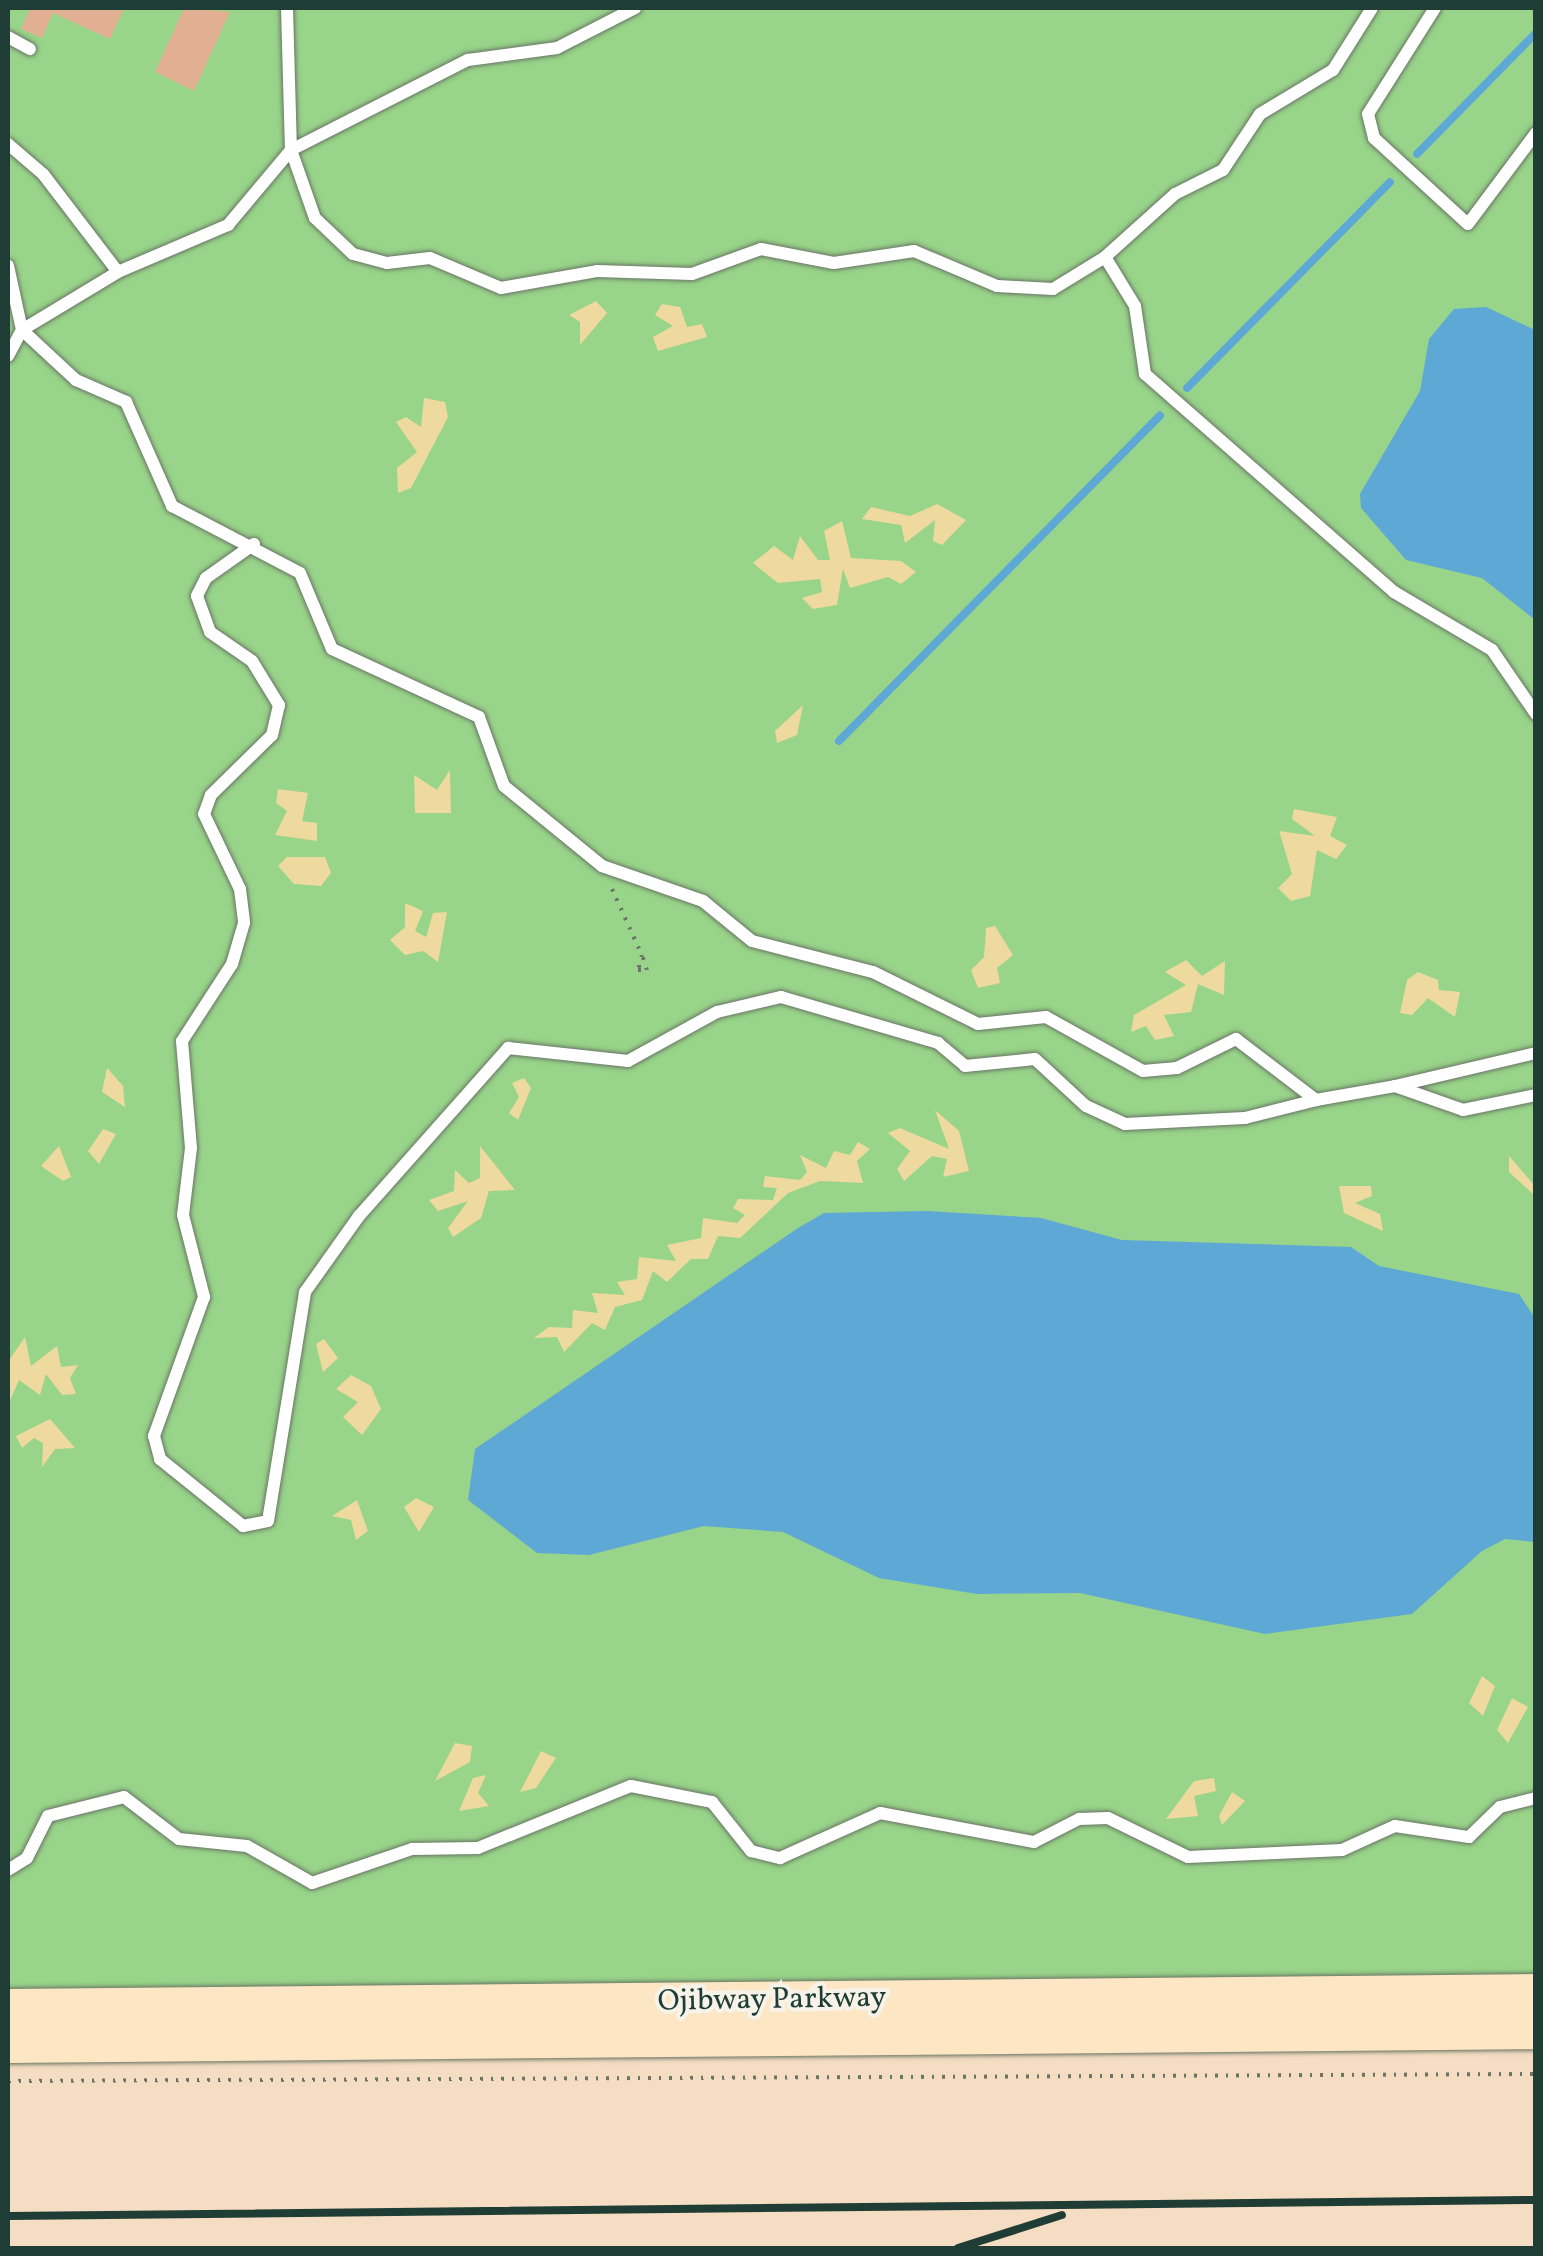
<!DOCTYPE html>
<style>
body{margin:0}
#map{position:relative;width:1543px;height:2256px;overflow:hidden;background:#f4ddc2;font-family:Vollkorn,serif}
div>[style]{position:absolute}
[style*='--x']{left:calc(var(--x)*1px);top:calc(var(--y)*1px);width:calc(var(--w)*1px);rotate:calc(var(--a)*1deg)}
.green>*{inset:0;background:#98d489;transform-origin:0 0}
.sand>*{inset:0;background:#eeda9e}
.water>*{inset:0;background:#5ea8d6}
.stream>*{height:8px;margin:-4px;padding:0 4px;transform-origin:4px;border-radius:4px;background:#5ea8d6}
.building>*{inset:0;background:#e1b093}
.path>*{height:4px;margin-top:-2px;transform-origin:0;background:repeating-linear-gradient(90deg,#6a7566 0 2.5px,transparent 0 10.5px)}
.roads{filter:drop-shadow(0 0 2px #6a7566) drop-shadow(0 0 2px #6a7566)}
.service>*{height:12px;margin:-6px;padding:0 6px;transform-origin:6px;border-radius:6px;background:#fff}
.secondary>*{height:38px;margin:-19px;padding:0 19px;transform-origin:19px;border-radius:19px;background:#fce6c4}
.rail>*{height:8px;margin:-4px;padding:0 4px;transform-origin:4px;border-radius:4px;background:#1f3d34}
span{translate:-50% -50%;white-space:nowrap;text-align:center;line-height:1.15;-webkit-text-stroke:8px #f7f3e8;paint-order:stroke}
.street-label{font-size:30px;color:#1f3d34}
.frame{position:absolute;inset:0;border:10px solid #1f3d34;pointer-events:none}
</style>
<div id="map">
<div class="green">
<div style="left:8px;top:8px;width:1527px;height:1983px"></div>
</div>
<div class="sand">
<div style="clip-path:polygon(596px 301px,607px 313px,580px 345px,580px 322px,569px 315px)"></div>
<div style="clip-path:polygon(662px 304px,680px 307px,687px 327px,702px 324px,707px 337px,658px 351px,653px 337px,673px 326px,655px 315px)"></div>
<div style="clip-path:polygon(424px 398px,445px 402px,448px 417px,411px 488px,398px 493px,397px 468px,417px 452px,396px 422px,406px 417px,421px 427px)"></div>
<div style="clip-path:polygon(937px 504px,966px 520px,942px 545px,933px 541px,935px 520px,905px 543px,901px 525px,862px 519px,871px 507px,910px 516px)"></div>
<div style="clip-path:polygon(842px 521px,851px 558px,901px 561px,916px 572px,901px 584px,888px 577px,850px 588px,843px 569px,837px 605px,813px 609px,802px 598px,822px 592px,820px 579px,778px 583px,753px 563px,774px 546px,793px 560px,800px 536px,818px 560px,830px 560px,824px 531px)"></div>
<div style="clip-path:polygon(803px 705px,797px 735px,777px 743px,775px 731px)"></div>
<div style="clip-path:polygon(450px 770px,451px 813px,415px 813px,414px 775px,437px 790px)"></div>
<div style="clip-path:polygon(278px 789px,308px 793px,302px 821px,317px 823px,317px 841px,275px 835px,287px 811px,276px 803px)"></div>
<div style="clip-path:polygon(1294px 809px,1337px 817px,1330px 836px,1347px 845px,1336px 859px,1317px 850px,1310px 896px,1291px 901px,1278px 888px,1292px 874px,1279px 831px,1315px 836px,1292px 819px)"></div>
<div style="clip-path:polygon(287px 857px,325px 857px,331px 873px,321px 886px,294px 884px,278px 866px)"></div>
<div style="clip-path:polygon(405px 903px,423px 911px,415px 931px,426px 937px,433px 913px,447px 912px,438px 962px,423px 951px,405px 955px,390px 940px,405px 927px)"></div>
<div style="clip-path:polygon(995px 926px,1013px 955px,997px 968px,1000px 983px,978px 988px,971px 970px,984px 957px,986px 928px)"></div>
<div style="clip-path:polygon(1186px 960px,1202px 976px,1225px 961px,1224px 995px,1198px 984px,1191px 1012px,1164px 1015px,1174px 1036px,1155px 1040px,1146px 1026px,1131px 1032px,1134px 1015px,1186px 985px,1165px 972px)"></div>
<div style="clip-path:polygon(1418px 972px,1438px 980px,1439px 990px,1460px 992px,1455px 1017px,1428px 998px,1412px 1015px,1400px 1013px,1407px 980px)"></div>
<div style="clip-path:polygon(107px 1068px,123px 1086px,125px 1107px,102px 1092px)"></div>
<div style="clip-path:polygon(524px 1078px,531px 1088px,518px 1120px,509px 1113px,519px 1097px,512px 1083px)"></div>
<div style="clip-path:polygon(935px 1110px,959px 1131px,969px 1171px,943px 1177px,947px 1159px,932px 1156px,904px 1181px,897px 1169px,910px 1151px,888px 1133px,900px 1128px,949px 1149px)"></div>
<div style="clip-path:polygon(103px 1129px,116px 1134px,99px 1164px,88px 1151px)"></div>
<div style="clip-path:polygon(858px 1142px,870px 1149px,857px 1161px,863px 1183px,820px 1181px,788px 1193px,740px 1238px,718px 1236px,708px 1259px,691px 1259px,667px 1282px,653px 1271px,642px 1300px,615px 1307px,605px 1330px,592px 1323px,564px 1352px,557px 1337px,534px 1338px,549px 1327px,572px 1328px,573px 1310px,598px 1313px,592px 1293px,625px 1295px,617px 1282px,637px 1279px,639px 1257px,676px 1261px,667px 1245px,701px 1238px,703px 1218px,737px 1223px,745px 1215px,733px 1208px,738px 1199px,773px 1200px,777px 1188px,763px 1187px,765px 1176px,800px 1180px,807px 1172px,800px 1155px,826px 1168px,834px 1151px,850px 1155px)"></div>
<div style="clip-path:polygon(59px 1146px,71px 1177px,63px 1181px,41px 1166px)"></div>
<div style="clip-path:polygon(480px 1146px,515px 1190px,489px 1191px,481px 1218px,453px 1237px,448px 1228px,468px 1201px,438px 1211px,429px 1200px,454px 1191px,455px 1170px,469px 1183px,480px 1178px)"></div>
<div style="clip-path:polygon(1509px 1156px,1535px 1186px,1535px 1196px,1509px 1172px)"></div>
<div style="clip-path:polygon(1339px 1186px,1371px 1186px,1372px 1196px,1355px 1203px,1380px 1214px,1383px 1231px,1344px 1213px)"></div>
<div style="clip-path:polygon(25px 1337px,31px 1366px,57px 1346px,61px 1367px,78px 1365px,70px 1378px,76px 1394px,62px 1395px,46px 1374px,40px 1395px,19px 1380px,8px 1405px,8px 1362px)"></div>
<div style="clip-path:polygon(324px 1339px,338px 1358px,323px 1372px,316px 1344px)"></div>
<div style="clip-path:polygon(351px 1375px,371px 1386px,381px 1409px,362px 1435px,343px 1417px,358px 1402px,336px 1389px)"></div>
<div style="clip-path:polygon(50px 1419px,75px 1448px,55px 1449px,42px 1467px,43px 1443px,34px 1438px,22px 1448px,16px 1436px)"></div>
<div style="clip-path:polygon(416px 1498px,434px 1507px,419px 1532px,404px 1507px)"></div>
<div style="clip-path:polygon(357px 1500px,368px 1531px,356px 1540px,351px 1520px,332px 1516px)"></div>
<div style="clip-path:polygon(1482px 1676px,1495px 1686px,1483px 1716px,1469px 1703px)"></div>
<div style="clip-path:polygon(1512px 1698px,1528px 1707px,1508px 1743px,1497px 1730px)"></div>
<div style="clip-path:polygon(455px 1743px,472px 1746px,470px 1762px,435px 1781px)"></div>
<div style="clip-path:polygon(541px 1751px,556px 1758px,536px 1788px,520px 1792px)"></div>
<div style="clip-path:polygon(486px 1775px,478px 1793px,489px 1806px,459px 1811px,473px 1778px)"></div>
<div style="clip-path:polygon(1214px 1778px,1216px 1791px,1194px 1796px,1198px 1816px,1166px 1819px,1194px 1781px)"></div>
<div style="clip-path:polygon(1232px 1792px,1245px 1801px,1222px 1825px,1219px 1816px)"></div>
</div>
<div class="water">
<div style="clip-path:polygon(1486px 307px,1535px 330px,1535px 620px,1482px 578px,1406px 560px,1361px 508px,1360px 494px,1420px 391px,1429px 339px,1454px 309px)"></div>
<div style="clip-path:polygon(927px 1211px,1041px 1218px,1122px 1240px,1351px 1247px,1379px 1266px,1519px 1294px,1535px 1318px,1535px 1542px,1505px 1539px,1482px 1551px,1412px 1614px,1265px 1634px,1080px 1593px,977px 1594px,879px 1578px,783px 1532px,704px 1526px,589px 1555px,537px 1553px,468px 1500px,475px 1449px,798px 1228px,824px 1213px)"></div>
</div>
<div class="stream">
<div style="--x:1417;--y:154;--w:170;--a:-45.5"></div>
<div style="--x:1187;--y:388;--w:289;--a:-45.4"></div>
<div style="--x:839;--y:741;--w:457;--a:-45.4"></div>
</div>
<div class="building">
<div style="clip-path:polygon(30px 8px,124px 8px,110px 39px,53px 13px,42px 38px,21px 29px)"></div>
<div style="clip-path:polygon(184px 8px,230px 12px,194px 91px,155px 72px)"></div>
</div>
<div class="path">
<div style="--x:612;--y:889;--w:72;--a:65.6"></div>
<div style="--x:642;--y:955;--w:16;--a:105"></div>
<div style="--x:638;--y:970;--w:9;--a:0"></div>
<div style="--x:647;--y:970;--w:16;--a:-108"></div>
<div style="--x:8;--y:2081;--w:1528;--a:-0.26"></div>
</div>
<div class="roads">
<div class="service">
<div style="--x:287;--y:8;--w:142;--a:88.4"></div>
<div style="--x:291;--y:150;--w:199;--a:-27"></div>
<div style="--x:468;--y:60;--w:90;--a:-7.7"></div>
<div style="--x:557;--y:48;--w:88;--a:-27.1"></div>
<div style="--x:1435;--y:8;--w:125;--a:122.3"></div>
<div style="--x:1368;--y:114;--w:25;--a:76"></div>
<div style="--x:1374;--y:138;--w:127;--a:42.5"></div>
<div style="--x:1468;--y:224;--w:114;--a:-53.2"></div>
<div style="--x:8;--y:37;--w:25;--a:29"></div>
<div style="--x:8;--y:144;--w:46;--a:40.6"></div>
<div style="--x:43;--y:174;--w:123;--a:52.6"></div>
<div style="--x:118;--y:272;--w:112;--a:148.9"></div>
<div style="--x:22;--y:330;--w:66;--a:-102.3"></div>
<div style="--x:291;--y:150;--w:72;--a:70.6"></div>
<div style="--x:315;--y:218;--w:52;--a:43.5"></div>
<div style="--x:353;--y:254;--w:35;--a:15"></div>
<div style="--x:387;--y:263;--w:43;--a:-6.6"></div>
<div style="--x:430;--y:258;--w:77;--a:22.9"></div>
<div style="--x:501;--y:288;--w:97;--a:-10"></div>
<div style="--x:597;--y:271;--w:95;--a:1.8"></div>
<div style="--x:692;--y:274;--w:73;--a:-19.9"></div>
<div style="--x:761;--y:249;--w:74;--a:10.9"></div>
<div style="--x:834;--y:263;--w:81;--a:-8.5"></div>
<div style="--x:914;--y:251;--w:90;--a:22.9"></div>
<div style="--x:997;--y:286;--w:56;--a:3.1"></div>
<div style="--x:1053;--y:289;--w:61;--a:-31.6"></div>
<div style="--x:1105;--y:257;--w:94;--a:-42"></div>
<div style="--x:1175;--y:194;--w:54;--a:-26.6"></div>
<div style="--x:1223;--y:170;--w:67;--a:-56.5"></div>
<div style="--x:1260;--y:114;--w:85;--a:-31.1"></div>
<div style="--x:1333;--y:70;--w:73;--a:-57.8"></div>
<div style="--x:1105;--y:257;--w:57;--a:58.5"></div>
<div style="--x:1135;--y:306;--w:69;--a:81.6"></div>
<div style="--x:1145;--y:374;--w:331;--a:41.2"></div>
<div style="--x:1394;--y:592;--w:114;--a:30.6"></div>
<div style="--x:1492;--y:650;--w:78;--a:55.5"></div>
<div style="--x:118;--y:272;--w:120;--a:-23.1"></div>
<div style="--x:228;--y:225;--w:98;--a:-50"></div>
<div style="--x:8;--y:356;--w:30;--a:-62"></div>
<div style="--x:22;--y:330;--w:74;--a:42.8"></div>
<div style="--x:76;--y:380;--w:55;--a:23.7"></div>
<div style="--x:126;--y:402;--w:114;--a:66.1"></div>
<div style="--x:172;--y:506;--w:144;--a:27.6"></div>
<div style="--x:300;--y:573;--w:82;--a:67.2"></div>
<div style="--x:332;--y:649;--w:162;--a:24.8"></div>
<div style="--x:479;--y:717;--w:73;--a:70.1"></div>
<div style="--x:504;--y:786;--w:127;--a:39.2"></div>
<div style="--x:602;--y:866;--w:107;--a:19.1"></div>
<div style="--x:703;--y:901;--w:63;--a:39.2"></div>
<div style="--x:752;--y:941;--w:125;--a:14.4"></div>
<div style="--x:873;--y:972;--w:117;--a:26.3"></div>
<div style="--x:978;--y:1024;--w:68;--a:-5.9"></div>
<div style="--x:1046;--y:1017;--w:111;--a:29.1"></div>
<div style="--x:1143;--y:1071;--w:34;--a:-5"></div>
<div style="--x:1177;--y:1068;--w:66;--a:-26.2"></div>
<div style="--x:1236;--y:1039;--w:101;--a:37.3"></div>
<div style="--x:1316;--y:1100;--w:80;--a:-10"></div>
<div style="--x:254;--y:544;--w:59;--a:144.7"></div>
<div style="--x:206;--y:578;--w:20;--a:117"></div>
<div style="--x:197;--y:596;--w:38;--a:70"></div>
<div style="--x:210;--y:632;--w:51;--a:34.6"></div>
<div style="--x:252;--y:661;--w:52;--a:58.5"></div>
<div style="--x:279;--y:705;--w:31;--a:103"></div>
<div style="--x:272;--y:735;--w:86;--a:135.5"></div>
<div style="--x:211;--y:795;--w:20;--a:110"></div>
<div style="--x:204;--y:814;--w:83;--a:64.4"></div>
<div style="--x:240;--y:889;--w:34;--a:83"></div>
<div style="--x:244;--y:923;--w:43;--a:106.3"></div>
<div style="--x:232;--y:964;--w:92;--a:123"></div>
<div style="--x:182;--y:1041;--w:107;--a:85.2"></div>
<div style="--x:191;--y:1148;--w:67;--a:96.8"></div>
<div style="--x:183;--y:1215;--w:85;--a:75.6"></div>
<div style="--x:204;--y:1297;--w:148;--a:109.8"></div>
<div style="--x:154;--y:1436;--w:24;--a:75"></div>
<div style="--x:160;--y:1459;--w:107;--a:38.9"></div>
<div style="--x:243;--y:1526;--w:25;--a:-11"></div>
<div style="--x:268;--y:1521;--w:232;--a:-80.8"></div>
<div style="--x:305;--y:1292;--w:93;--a:-54.6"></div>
<div style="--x:359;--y:1216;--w:225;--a:-48.4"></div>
<div style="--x:508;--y:1048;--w:121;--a:6.2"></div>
<div style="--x:628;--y:1061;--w:102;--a:-28.8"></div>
<div style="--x:717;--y:1012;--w:66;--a:-13.2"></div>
<div style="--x:781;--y:997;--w:164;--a:16.3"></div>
<div style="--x:938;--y:1043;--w:35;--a:40"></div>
<div style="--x:965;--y:1066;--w:70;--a:-5.7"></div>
<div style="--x:1035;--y:1059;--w:69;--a:42.7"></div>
<div style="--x:1086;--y:1106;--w:43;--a:24.8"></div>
<div style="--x:1125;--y:1124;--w:120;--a:-2.9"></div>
<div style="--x:1245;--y:1118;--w:73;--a:-14.2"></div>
<div style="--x:1536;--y:1053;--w:145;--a:166.8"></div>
<div style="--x:1395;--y:1086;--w:72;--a:19.4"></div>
<div style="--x:1463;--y:1110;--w:75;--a:-11.6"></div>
<div style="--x:8;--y:1870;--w:22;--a:-32"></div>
<div style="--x:27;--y:1858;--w:47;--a:-63.4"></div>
<div style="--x:48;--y:1816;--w:78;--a:-14"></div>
<div style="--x:124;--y:1797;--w:69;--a:37.4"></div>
<div style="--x:179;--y:1839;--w:68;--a:5.9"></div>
<div style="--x:247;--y:1846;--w:75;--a:29.6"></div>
<div style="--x:312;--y:1883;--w:106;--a:-18.8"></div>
<div style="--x:412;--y:1849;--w:66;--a:-0.9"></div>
<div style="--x:478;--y:1848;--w:165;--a:-22.1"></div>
<div style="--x:631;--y:1786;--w:83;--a:11.2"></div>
<div style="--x:712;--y:1802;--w:63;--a:51.5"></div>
<div style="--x:751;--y:1851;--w:30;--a:14"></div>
<div style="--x:780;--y:1858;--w:110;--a:-24.2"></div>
<div style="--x:880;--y:1813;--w:157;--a:10.7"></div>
<div style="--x:1034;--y:1842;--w:51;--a:-27.1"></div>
<div style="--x:1079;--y:1819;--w:29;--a:-2"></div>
<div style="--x:1108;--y:1818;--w:89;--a:26"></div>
<div style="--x:1188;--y:1857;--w:154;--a:-2.6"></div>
<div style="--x:1342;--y:1850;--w:58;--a:-24.4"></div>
<div style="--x:1395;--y:1826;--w:75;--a:8.5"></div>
<div style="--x:1469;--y:1837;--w:43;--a:-44.1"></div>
<div style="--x:1500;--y:1807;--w:37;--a:-14"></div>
</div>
<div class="secondary">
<div style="--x:8;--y:2008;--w:1528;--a:-0.56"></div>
<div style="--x:8;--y:2044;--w:1528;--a:-0.52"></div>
</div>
</div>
<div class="rail">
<div style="--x:8;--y:2216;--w:1528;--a:-0.6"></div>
<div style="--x:958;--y:2248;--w:109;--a:-17.6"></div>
</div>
<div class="street-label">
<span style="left:772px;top:2000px;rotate:-1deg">Ojibway Parkway</span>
</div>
<div class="frame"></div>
</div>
